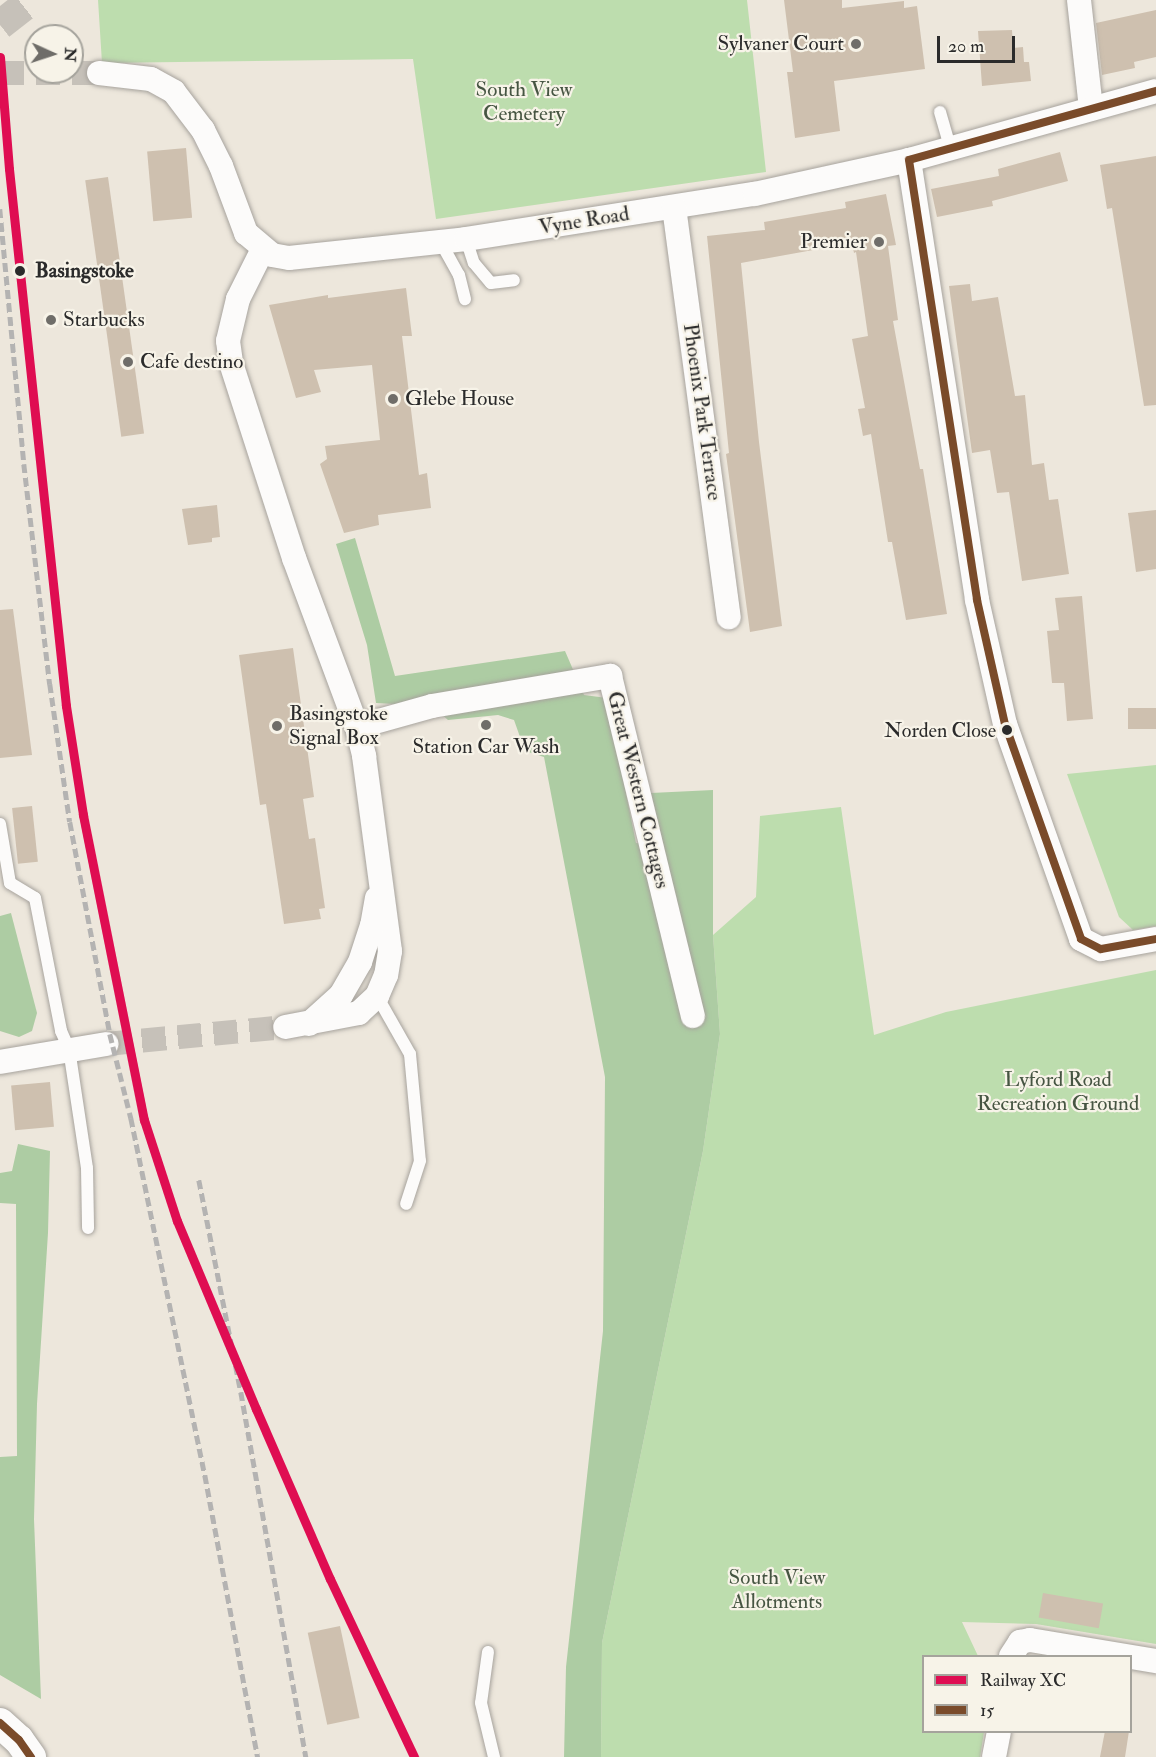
<!DOCTYPE html>
<style>
body{margin:0}
#map{position:relative;width:1156px;height:1757px;overflow:hidden;background:#ede7dc;font-family:"IM FELL Double Pica",serif}
div>[style]{position:absolute}
[style*='--x']{left:calc(var(--x)*1px);top:calc(var(--y)*1px);width:calc(var(--w)*1px);rotate:calc(var(--a)*1deg)}
.green>*{inset:0;background:#bdddae}
.forest>*{inset:0;background:#adcca3}
.building>*{inset:0;background:#cec0af;transform-origin:0 0}
.minor-tunnel>*{height:24px;margin-top:-12px;transform-origin:0;background:repeating-linear-gradient(90deg,#c6c1b9 0 24px,transparent 0 36px)}
.tertiary-tunnel>*{height:30px;margin-top:-15px;transform-origin:0;background:repeating-linear-gradient(90deg,#c6c1b9 0 30px,transparent 0 45px)}
.roads{filter:drop-shadow(0 0 2px #a7a39d) drop-shadow(0 0 2px #a7a39d)}
.service>*{height:12px;margin:-6px;padding:0 6px;transform-origin:6px;border-radius:6px;background:#fcfbfa}
.minor>*{height:24px;margin:-12px;padding:0 12px;transform-origin:12px;border-radius:12px;background:#fcfbfa}
.tertiary>*{height:30px;margin:-15px;padding:0 15px;transform-origin:15px;border-radius:15px;background:#fcfbfa}
.rail>*{height:4.5px;margin-top:-2.25px;transform-origin:0;background:repeating-linear-gradient(90deg,#b4b3b2 0 9px,transparent 0 13.5px)}
.bus-1>*{height:8px;margin:-4px;padding:0 4px;transform-origin:4px;border-radius:4px;background:#7a4b2a}
.rail-1>*{height:9px;margin:-4.5px;padding:0 4.5px;transform-origin:4.5px;border-radius:4.5px;background:#df0d52}
.dots>*{width:16px;height:16px;translate:-50% -50%;box-sizing:border-box;border:3px solid #f7f3e8;border-radius:50%}
span{translate:-50% -50%;white-space:nowrap;text-align:center;line-height:1.15;-webkit-text-stroke:4.5px #f7f3e8;paint-order:stroke}
.bus-label{font-size:20px;color:#2b2b2b}
.right{translate:-100% -50%;text-align:right}
.poi-label{font-size:21px;color:#2b2b2b}
.left{translate:0 -50%;text-align:left}
.park-label{font-size:21px;color:#465542}
.street-label{font-size:21px;color:#2b2b2b}
.stop-label{font-size:21px;color:#2b2b2b;font-weight:700}
.legend{position:absolute;left:922px;top:1655px;width:210px;height:78px;box-sizing:border-box;background:#f7f3e8;border:2px solid #a5a39c;margin:0;padding:8px 10px;list-style:none;font-size:18px;color:#2b2b2b}
.legend li{display:flex;align-items:center;gap:12px;height:30px}
.legend b{width:30px;border:2px solid #a5a39c}
.north{position:absolute;left:24px;top:24px;width:60px;height:60px;box-sizing:border-box;background:#f7f3e8;border:2px solid #a5a39c;border-radius:50%;rotate:93deg;font-size:16px;font-weight:700;line-height:24px;text-align:center;color:#2b2b2b}
.north::after{content:'';display:block;margin:auto;width:21px;height:27px;background:#6f6d69;clip-path:polygon(50% 0,100% 100%,50% 72%,0 100%)}
.scale{position:absolute;left:937px;top:36px;width:78px;height:27px;box-sizing:border-box;border:3px solid #2b2b2b;border-top:0;padding-left:8px;font-size:18px;line-height:21px;white-space:nowrap;color:#2b2b2b;-webkit-text-stroke:4px #f7f3e8;paint-order:stroke}
</style>
<div id="map">
<div class="green">
<div style="clip-path:polygon(98px 0,747px 0,766px 172px,436px 219px,413px 59px,102px 63px)"></div>
<div style="clip-path:polygon(1156px 765px,1156px 926px,1133px 930px,1119px 917px,1067px 774px)"></div>
<div style="clip-path:polygon(841px 807px,874px 1035px,946px 1012px,1156px 970px,1156px 1644px,1036px 1624px,962px 1622px,978px 1656px,924px 1656px,924px 1732px,984px 1732px,980px 1757px,601px 1757px,602px 1643px,703px 1151px,720px 1034px,713px 935px,756px 897px,760px 816px)"></div>
</div>
<div class="forest">
<div style="clip-path:polygon(355px 538px,395px 676px,565px 651px,584px 695px,607px 698px,636px 843px,664px 847px,651px 793px,713px 790px,713px 935px,720px 1034px,703px 1151px,602px 1643px,601px 1757px,564px 1757px,566px 1667px,603px 1331px,605px 1077px,544px 757px,525px 751px,514px 720px,498px 715px,448px 720px,432px 706px,376px 703px,367px 645px,336px 544px)"></div>
<div style="clip-path:polygon(11px 913px,37px 1013px,32px 1031px,19px 1037px,0 1031px,0 916px)"></div>
<div style="clip-path:polygon(18px 1144px,50px 1151px,48px 1233px,37px 1404px,34px 1519px,41px 1699px,0 1675px,0 1457px,17px 1456px,16px 1204px,0 1203px,0 1173px,12px 1171px)"></div>
</div>
<div class="building">
<div style="clip-path:polygon(784px 0,842px 0,842px 8px,904px 1px,904px 8px,917px 6px,925px 69px,834px 81px,840px 131px,795px 138px,787px 72px,793px 72px)"></div>
<div style="clip-path:polygon(1156px 10px,1156px 57px,1134px 62px,1135px 68px,1102px 75px,1096px 23px)"></div>
<div style="clip-path:polygon(1012px 30px,1013px 48px,1023px 47px,1024px 62px,1029px 62px,1031px 81px,982px 86px,978px 31px)"></div>
<div style="left:186px;top:148px;width:70px;height:39px;rotate:85deg"></div>
<div style="clip-path:polygon(1060px 152px,1068px 181px,992px 201px,993px 206px,937px 217px,931px 189px,999px 176px,998px 169px)"></div>
<div style="clip-path:polygon(1156px 156px,1156px 405px,1144px 406px,1112px 208px,1107px 209px,1100px 165px)"></div>
<div style="left:108px;top:177px;width:259px;height:23px;rotate:82deg"></div>
<div style="clip-path:polygon(886px 194px,896px 245px,888px 246px,898px 320px,893px 321px,920px 469px,923px 469px,947px 614px,906px 620px,892px 542px,888px 542px,871px 434px,863px 436px,858px 409px,865px 408px,852px 339px,868px 336px,856px 252px,854px 253px,852px 243px,741px 263px,759px 442px,782px 626px,750px 632px,726px 454px,729px 453px,707px 236px,765px 230px,764px 222px,846px 208px,845px 202px)"></div>
<div style="clip-path:polygon(970px 284px,972px 301px,998px 297px,1015px 396px,1025px 395px,1032px 465px,1044px 463px,1049px 500px,1058px 499px,1069px 574px,1022px 581px,1009px 492px,997px 493px,990px 450px,972px 453px,949px 286px)"></div>
<div style="clip-path:polygon(406px 288px,412px 336px,402px 336px,419px 475px,427px 473px,431px 508px,378px 515px,379px 525px,344px 533px,320px 464px,327px 459px,325px 446px,380px 440px,372px 365px,314px 370px,321px 392px,296px 398px,269px 305px,328px 295px,328px 298px)"></div>
<div style="clip-path:polygon(217px 505px,220px 537px,212px 538px,212px 542px,188px 545px,182px 509px)"></div>
<div style="clip-path:polygon(1156px 510px,1156px 569px,1136px 572px,1128px 513px)"></div>
<div style="clip-path:polygon(1082px 596px,1093px 719px,1067px 721px,1064px 683px,1052px 683px,1047px 631px,1059px 630px,1055px 598px)"></div>
<div style="clip-path:polygon(13px 609px,32px 755px,0 758px,0 610px)"></div>
<div style="clip-path:polygon(293px 648px,314px 797px,303px 799px,309px 839px,315px 838px,325px 908px,319px 909px,321px 919px,284px 924px,266px 804px,260px 805px,239px 655px)"></div>
<div style="left:1156px;top:708px;width:21px;height:28px;rotate:90deg"></div>
<div style="left:32px;top:806px;width:56px;height:20px;rotate:84deg"></div>
<div style="left:50px;top:1082px;width:45px;height:39px;rotate:85deg"></div>
<div style="left:1043px;top:1593px;width:61px;height:25px;rotate:10deg"></div>
<div style="left:340px;top:1626px;width:94px;height:33px;rotate:78deg"></div>
<div style="clip-path:polygon(1105px 1731px,1129px 1731px,1125px 1757px,1100px 1757px)"></div>
</div>
<div class="minor-tunnel">
<div style="--x:0;--y:73;--w:99;--a:0"></div>
<div style="--x:106;--y:1044;--w:180;--a:-5.4"></div>
</div>
<div class="tertiary-tunnel">
<div style="--x:0;--y:25;--w:41;--a:-38"></div>
</div>
<div class="roads">
<div class="service">
<div style="--x:940;--y:112;--w:35;--a:74"></div>
<div style="--x:466;--y:239;--w:25;--a:72"></div>
<div style="--x:474;--y:263;--w:26;--a:50"></div>
<div style="--x:491;--y:283;--w:23;--a:-7"></div>
<div style="--x:440;--y:241;--w:39;--a:61"></div>
<div style="--x:459;--y:275;--w:25;--a:76"></div>
<div style="--x:0;--y:824;--w:60;--a:80.4"></div>
<div style="--x:10;--y:883;--w:29;--a:31"></div>
<div style="--x:35;--y:898;--w:136;--a:78.9"></div>
<div style="--x:61;--y:1031;--w:20;--a:66"></div>
<div style="--x:69;--y:1049;--w:120;--a:81.4"></div>
<div style="--x:87;--y:1168;--w:60;--a:89"></div>
<div style="--x:377;--y:996;--w:67;--a:60.4"></div>
<div style="--x:410;--y:1054;--w:107;--a:84.7"></div>
<div style="--x:420;--y:1161;--w:45;--a:108"></div>
<div style="--x:488;--y:1652;--w:51;--a:97.8"></div>
<div style="--x:481;--y:1703;--w:56;--a:76.5"></div>
</div>
<div class="minor">
<div style="--x:1079;--y:0;--w:109;--a:83.7"></div>
<div style="--x:99;--y:73;--w:52;--a:6.6"></div>
<div style="--x:151;--y:79;--w:26;--a:29"></div>
<div style="--x:174;--y:92;--w:48;--a:52.7"></div>
<div style="--x:203;--y:130;--w:40;--a:63.4"></div>
<div style="--x:221;--y:166;--w:72;--a:69.5"></div>
<div style="--x:246;--y:233;--w:34;--a:40"></div>
<div style="--x:272;--y:255;--w:17;--a:10"></div>
<div style="--x:289;--y:258;--w:178;--a:-6.1"></div>
<div style="--x:466;--y:239;--w:292;--a:-8.9"></div>
<div style="--x:755;--y:194;--w:158;--a:-12.4"></div>
<div style="--x:909;--y:160;--w:256;--a:-15.6"></div>
<div style="--x:909;--y:160;--w:445;--a:81.2"></div>
<div style="--x:977;--y:600;--w:127;--a:77.3"></div>
<div style="--x:1005;--y:724;--w:228;--a:70.5"></div>
<div style="--x:1081;--y:939;--w:22;--a:27"></div>
<div style="--x:1101;--y:949;--w:56;--a:-10.3"></div>
<div style="--x:674;--y:207;--w:414;--a:82.4"></div>
<div style="--x:263;--y:249;--w:56;--a:116.6"></div>
<div style="--x:238;--y:299;--w:43;--a:103.4"></div>
<div style="--x:228;--y:341;--w:22;--a:82"></div>
<div style="--x:231;--y:363;--w:205;--a:72.1"></div>
<div style="--x:294;--y:558;--w:180;--a:69.6"></div>
<div style="--x:357;--y:727;--w:30;--a:76"></div>
<div style="--x:364;--y:756;--w:197;--a:82.4"></div>
<div style="--x:390;--y:951;--w:24;--a:99"></div>
<div style="--x:386;--y:975;--w:23;--a:113"></div>
<div style="--x:377;--y:996;--w:25;--a:137"></div>
<div style="--x:359;--y:1013;--w:75;--a:169.3"></div>
<div style="--x:357;--y:727;--w:78;--a:-15.6"></div>
<div style="--x:432;--y:706;--w:181;--a:-9.6"></div>
<div style="--x:610;--y:676;--w:350;--a:76.3"></div>
<div style="--x:309;--y:1024;--w:43;--a:-42.2"></div>
<div style="--x:341;--y:995;--w:38;--a:-60"></div>
<div style="--x:360;--y:962;--w:38;--a:-72"></div>
<div style="--x:372;--y:926;--w:28;--a:-80"></div>
<div style="--x:0;--y:1062;--w:108;--a:-9.6"></div>
<div style="--x:1011;--y:1656;--w:17;--a:-57"></div>
<div style="--x:1020;--y:1642;--w:10;--a:-11"></div>
<div style="--x:1030;--y:1640;--w:128;--a:9.5"></div>
<div style="--x:994;--y:1757;--w:25;--a:-79"></div>
</div>
<div class="tertiary">
<div style="--x:0;--y:1723;--w:25;--a:42"></div>
<div style="--x:19;--y:1740;--w:21;--a:55"></div>
</div>
</div>
<div class="rail">
<div style="--x:0;--y:209;--w:256;--a:84.6"></div>
<div style="--x:24;--y:464;--w:222;--a:83.3"></div>
<div style="--x:50;--y:684;--w:139;--a:81.8"></div>
<div style="--x:70;--y:822;--w:216;--a:79.3"></div>
<div style="--x:110;--y:1034;--w:87;--a:76"></div>
<div style="--x:131;--y:1118;--w:365;--a:78.3"></div>
<div style="--x:205;--y:1475;--w:287;--a:79.4"></div>
<div style="--x:199;--y:1180;--w:216;--a:78.8"></div>
<div style="--x:241;--y:1392;--w:371;--a:79.9"></div>
</div>
<div class="bus-1">
<div style="--x:1156;--y:91;--w:256;--a:164.4"></div>
<div style="--x:909;--y:160;--w:445;--a:81.2"></div>
<div style="--x:977;--y:600;--w:127;--a:77.3"></div>
<div style="--x:1005;--y:724;--w:228;--a:70.5"></div>
<div style="--x:1081;--y:939;--w:22;--a:27"></div>
<div style="--x:1101;--y:949;--w:56;--a:-10.3"></div>
<div style="--x:0;--y:1723;--w:25;--a:42"></div>
<div style="--x:19;--y:1740;--w:21;--a:55"></div>
</div>
<div class="rail-1">
<div style="--x:0;--y:57;--w:112;--a:85.4"></div>
<div style="--x:9;--y:169;--w:540;--a:83.94"></div>
<div style="--x:66;--y:706;--w:110;--a:81.1"></div>
<div style="--x:83;--y:815;--w:311;--a:78.7"></div>
<div style="--x:144;--y:1120;--w:106;--a:71.9"></div>
<div style="--x:177;--y:1221;--w:204;--a:67.2"></div>
<div style="--x:256;--y:1409;--w:185;--a:66.5"></div>
<div style="--x:330;--y:1579;--w:197;--a:64.7"></div>
</div>
<div class="dots">
<div style="left:856px;top:44px;background:#6f6d69"></div>
<div style="left:879px;top:242px;background:#6f6d69"></div>
<div style="left:20px;top:271px;background:#2b2b2b"></div>
<div style="left:51px;top:320px;background:#6f6d69"></div>
<div style="left:128px;top:362px;background:#6f6d69"></div>
<div style="left:393px;top:399px;background:#6f6d69"></div>
<div style="left:486px;top:725px;background:#6f6d69"></div>
<div style="left:277px;top:726px;background:#6f6d69"></div>
<div style="left:1007px;top:730px;background:#2b2b2b"></div>
</div>
<div class="bus-label">
<span class="right" style="left:996px;top:730px">Norden Close</span>
</div>
<div class="poi-label">
<span class="right" style="left:844px;top:44px">Sylvaner Court</span>
<span class="right" style="left:867px;top:242px">Premier</span>
<span class="left" style="left:63px;top:320px">Starbucks</span>
<span class="left" style="left:140px;top:362px">Cafe destino</span>
<span class="left" style="left:405px;top:399px">Glebe House</span>
<span class="left" style="left:289px;top:726px">Basingstoke<br>Signal Box</span>
<span style="left:486px;top:747px">Station Car Wash</span>
</div>
<div class="park-label">
<span style="left:524px;top:102px">South View<br>Cemetery</span>
<span style="left:1058px;top:1092px">Lyford Road<br>Recreation Ground</span>
<span style="left:777px;top:1590px">South View<br>Allotments</span>
</div>
<div class="street-label">
<span style="left:584px;top:221px;rotate:-9deg">Vyne Road</span>
<span style="left:702px;top:412px;rotate:82deg">Phoenix Park Terrace</span>
<span style="left:638px;top:790px;rotate:76deg">Great Western Cottages</span>
</div>
<div class="stop-label">
<span class="left" style="left:35px;top:271px">Basingstoke</span>
</div>
<ul class="legend">
<li><b style="height:8px;background:#df0d52"></b>Railway XC</li>
<li><b style="height:8px;background:#7a4b2a"></b>15</li>
</ul>
<div class="north">N</div>
<div class="scale">20 m</div>
</div>
